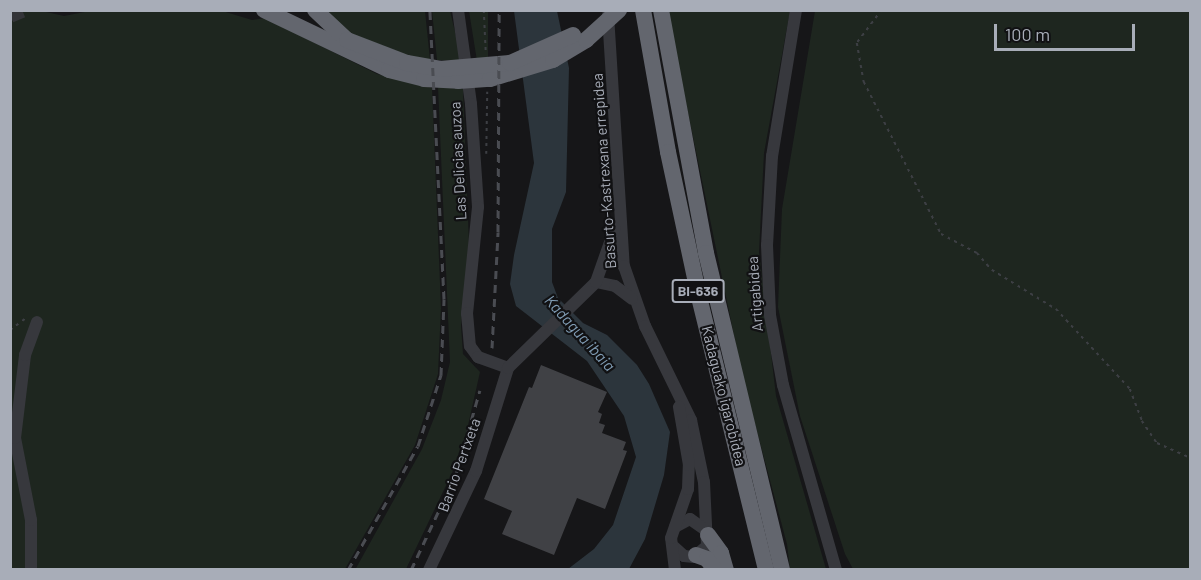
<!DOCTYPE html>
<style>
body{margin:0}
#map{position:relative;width:1201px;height:580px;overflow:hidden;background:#161618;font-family:Barlow,sans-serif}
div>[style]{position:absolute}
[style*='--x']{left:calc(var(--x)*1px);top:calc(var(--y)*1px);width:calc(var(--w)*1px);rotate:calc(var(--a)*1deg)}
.green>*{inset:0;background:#1e261f}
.water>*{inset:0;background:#2c353c}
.building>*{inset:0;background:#404145}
.highway-tunnel>*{height:16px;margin-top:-8px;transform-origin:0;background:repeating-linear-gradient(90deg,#333438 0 16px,transparent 0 24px)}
.path>*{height:1.5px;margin-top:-0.75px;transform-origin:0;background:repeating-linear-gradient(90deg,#3d3f44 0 3px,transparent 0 7.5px)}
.minor>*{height:12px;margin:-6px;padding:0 6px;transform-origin:6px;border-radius:6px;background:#37383d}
.highway>*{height:16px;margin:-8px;padding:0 8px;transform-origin:8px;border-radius:8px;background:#63666e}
.rail>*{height:3px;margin-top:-1.5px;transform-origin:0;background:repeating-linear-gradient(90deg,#4a4c52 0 8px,transparent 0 14px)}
span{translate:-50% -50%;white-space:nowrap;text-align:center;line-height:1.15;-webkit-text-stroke:4.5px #111113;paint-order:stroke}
.shield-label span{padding:2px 4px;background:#111113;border:2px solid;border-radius:4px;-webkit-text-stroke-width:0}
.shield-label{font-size:14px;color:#a8adb8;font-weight:700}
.street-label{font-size:15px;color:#a8adb8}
.water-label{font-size:16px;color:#7f9bb3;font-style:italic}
.frame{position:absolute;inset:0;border:12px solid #a8adb8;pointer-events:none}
.scale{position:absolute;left:994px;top:24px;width:141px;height:27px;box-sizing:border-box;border:3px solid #a8adb8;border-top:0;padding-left:8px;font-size:18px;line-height:21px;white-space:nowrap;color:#a8adb8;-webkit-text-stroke:4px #111113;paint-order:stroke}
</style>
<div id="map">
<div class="green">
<div style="clip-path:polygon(95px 10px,219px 10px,252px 20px,265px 18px,377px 74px,432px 88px,441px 308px,438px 374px,415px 445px,345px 569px,11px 569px,10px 11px,42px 11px,64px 16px)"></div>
<div style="clip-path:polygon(325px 11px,425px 11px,430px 60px,381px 49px,347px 31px)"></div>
<div style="clip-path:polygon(432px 11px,450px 11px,462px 61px,437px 60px)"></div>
<div style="clip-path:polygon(469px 11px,488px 11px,488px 60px,477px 61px)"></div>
<div style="clip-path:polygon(667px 11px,790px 11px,764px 153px,759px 252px,776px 396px,826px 569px,790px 569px,787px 544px,743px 379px)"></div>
<div style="clip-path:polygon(815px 11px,1190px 11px,1190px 569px,853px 569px,845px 554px,800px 416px,778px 307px,782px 209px)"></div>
<div style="clip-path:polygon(438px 87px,463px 89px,469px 245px,461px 326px,463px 354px,480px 372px,466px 434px,452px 473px,406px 569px,355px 570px,422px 449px,441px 400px,450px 362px)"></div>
</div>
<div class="water">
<div style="clip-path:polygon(514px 11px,557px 11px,569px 68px,566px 192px,552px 229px,552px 282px,558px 298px,583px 323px,607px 335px,637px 365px,649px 384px,670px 432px,664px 475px,645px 539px,629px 569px,568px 569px,594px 549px,613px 525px,636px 457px,624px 416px,587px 361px,516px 306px,510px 284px,514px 255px,534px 163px)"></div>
</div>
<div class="building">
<div style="clip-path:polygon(541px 365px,607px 392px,598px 412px,602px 414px,599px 423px,605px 425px,602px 433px,626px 442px,623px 450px,627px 451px,605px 509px,577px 498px,554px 555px,502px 534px,512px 511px,484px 499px,529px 387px,532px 388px)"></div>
</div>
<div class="highway-tunnel">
<div style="--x:10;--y:15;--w:13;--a:-23"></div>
</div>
<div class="path">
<div style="--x:484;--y:10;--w:42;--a:87.3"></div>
<div style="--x:882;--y:10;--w:41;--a:127.1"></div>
<div style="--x:857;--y:43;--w:40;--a:80"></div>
<div style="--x:864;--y:82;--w:170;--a:63.1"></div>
<div style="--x:941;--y:234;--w:41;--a:27.8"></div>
<div style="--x:977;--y:253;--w:23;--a:49"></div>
<div style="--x:992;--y:270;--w:75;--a:31.4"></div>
<div style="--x:1056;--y:309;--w:109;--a:47.2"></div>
<div style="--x:1130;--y:389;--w:34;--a:69"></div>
<div style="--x:1142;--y:421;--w:27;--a:56"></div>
<div style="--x:1157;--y:443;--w:36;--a:24"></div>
<div style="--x:486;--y:154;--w:62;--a:-89.1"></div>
<div style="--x:10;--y:330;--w:20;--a:-37"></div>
</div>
<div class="minor">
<div style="--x:458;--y:10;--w:95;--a:82.1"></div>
<div style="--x:471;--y:104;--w:103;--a:86.1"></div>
<div style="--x:478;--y:207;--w:107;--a:95.9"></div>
<div style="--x:467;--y:313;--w:33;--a:85"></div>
<div style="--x:470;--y:346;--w:14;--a:54"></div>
<div style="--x:478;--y:357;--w:32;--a:20"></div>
<div style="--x:796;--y:10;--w:148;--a:99.3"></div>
<div style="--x:772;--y:156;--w:89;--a:93.2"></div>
<div style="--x:767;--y:245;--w:70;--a:87.5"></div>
<div style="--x:770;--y:315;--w:71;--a:79.5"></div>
<div style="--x:783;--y:385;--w:192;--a:74"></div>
<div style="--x:608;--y:15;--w:252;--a:86.4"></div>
<div style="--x:624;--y:266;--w:64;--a:70.7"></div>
<div style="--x:645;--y:326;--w:105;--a:63.9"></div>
<div style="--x:691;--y:420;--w:63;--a:78.2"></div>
<div style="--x:704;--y:482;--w:64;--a:87.3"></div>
<div style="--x:707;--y:546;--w:17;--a:140"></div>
<div style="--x:694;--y:557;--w:10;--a:-174"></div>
<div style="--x:684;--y:556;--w:13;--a:-138"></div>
<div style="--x:596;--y:282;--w:19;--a:12"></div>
<div style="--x:615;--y:286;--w:21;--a:37"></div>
<div style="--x:675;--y:527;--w:17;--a:-28"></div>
<div style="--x:690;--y:519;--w:21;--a:35"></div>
<div style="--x:31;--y:570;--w:50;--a:-90"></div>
<div style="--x:31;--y:520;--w:84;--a:-101"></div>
<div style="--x:15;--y:438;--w:84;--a:-83.1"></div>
<div style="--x:25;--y:355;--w:35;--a:-70"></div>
<div style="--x:429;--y:570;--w:110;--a:-64.6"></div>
<div style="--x:476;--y:471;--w:108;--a:-72.7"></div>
<div style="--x:508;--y:368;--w:123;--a:-44.3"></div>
<div style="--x:596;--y:282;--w:57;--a:-70.6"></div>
<div style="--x:675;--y:570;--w:32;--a:-97"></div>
<div style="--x:671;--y:538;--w:52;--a:-70.9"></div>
<div style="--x:688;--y:489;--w:24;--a:-88"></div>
<div style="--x:689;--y:465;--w:59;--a:-99.8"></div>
</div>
<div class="highway">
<div style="--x:264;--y:10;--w:139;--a:25.6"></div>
<div style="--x:389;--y:70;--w:36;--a:14"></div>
<div style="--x:424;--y:79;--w:34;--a:3"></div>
<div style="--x:458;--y:81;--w:32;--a:-4"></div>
<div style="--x:490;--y:79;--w:66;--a:-16.8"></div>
<div style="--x:553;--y:60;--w:39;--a:-31"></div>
<div style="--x:586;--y:40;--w:45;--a:-42.3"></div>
<div style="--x:315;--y:10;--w:44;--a:43.2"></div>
<div style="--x:347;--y:40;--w:64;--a:21"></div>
<div style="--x:407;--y:63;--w:34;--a:10"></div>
<div style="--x:440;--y:69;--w:70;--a:-4.9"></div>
<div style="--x:510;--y:63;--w:69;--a:-24"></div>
<div style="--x:643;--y:10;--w:144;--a:80"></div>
<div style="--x:668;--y:152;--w:148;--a:77.9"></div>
<div style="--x:699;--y:297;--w:281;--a:76.2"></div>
<div style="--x:661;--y:10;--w:247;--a:79.5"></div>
<div style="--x:706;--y:253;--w:326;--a:76.5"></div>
<div style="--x:708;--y:535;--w:22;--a:54"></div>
<div style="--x:721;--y:553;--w:18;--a:74"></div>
<div style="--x:696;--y:555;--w:12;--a:20"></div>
<div style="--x:707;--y:559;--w:14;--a:54"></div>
</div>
<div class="rail">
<div style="--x:492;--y:348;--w:116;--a:-87"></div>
<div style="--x:498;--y:232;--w:222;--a:-89.7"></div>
<div style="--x:348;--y:570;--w:142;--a:-60.6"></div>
<div style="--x:418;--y:446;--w:75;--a:-72.1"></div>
<div style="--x:441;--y:375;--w:76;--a:-87.7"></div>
<div style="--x:444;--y:299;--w:289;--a:-92.8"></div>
<div style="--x:411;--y:570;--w:106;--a:-64.9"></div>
<div style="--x:456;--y:474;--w:87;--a:-74.1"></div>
</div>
<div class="shield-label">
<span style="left:698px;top:291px">BI-636</span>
</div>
<div class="street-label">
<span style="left:458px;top:161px;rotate:-93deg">Las Delicias auzoa</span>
<span style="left:604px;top:171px;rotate:-94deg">Basurto-Kastrexana errepidea</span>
<span style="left:755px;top:294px;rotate:-94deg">Artigabidea</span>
<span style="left:724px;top:396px;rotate:76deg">Kadaguako igarobidea</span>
<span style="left:459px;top:465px;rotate:-70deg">Barrio Pertxeta</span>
</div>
<div class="water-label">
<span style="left:580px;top:333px;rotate:48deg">Kadagua ibaia</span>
</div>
<div class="frame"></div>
<div class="scale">100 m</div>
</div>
